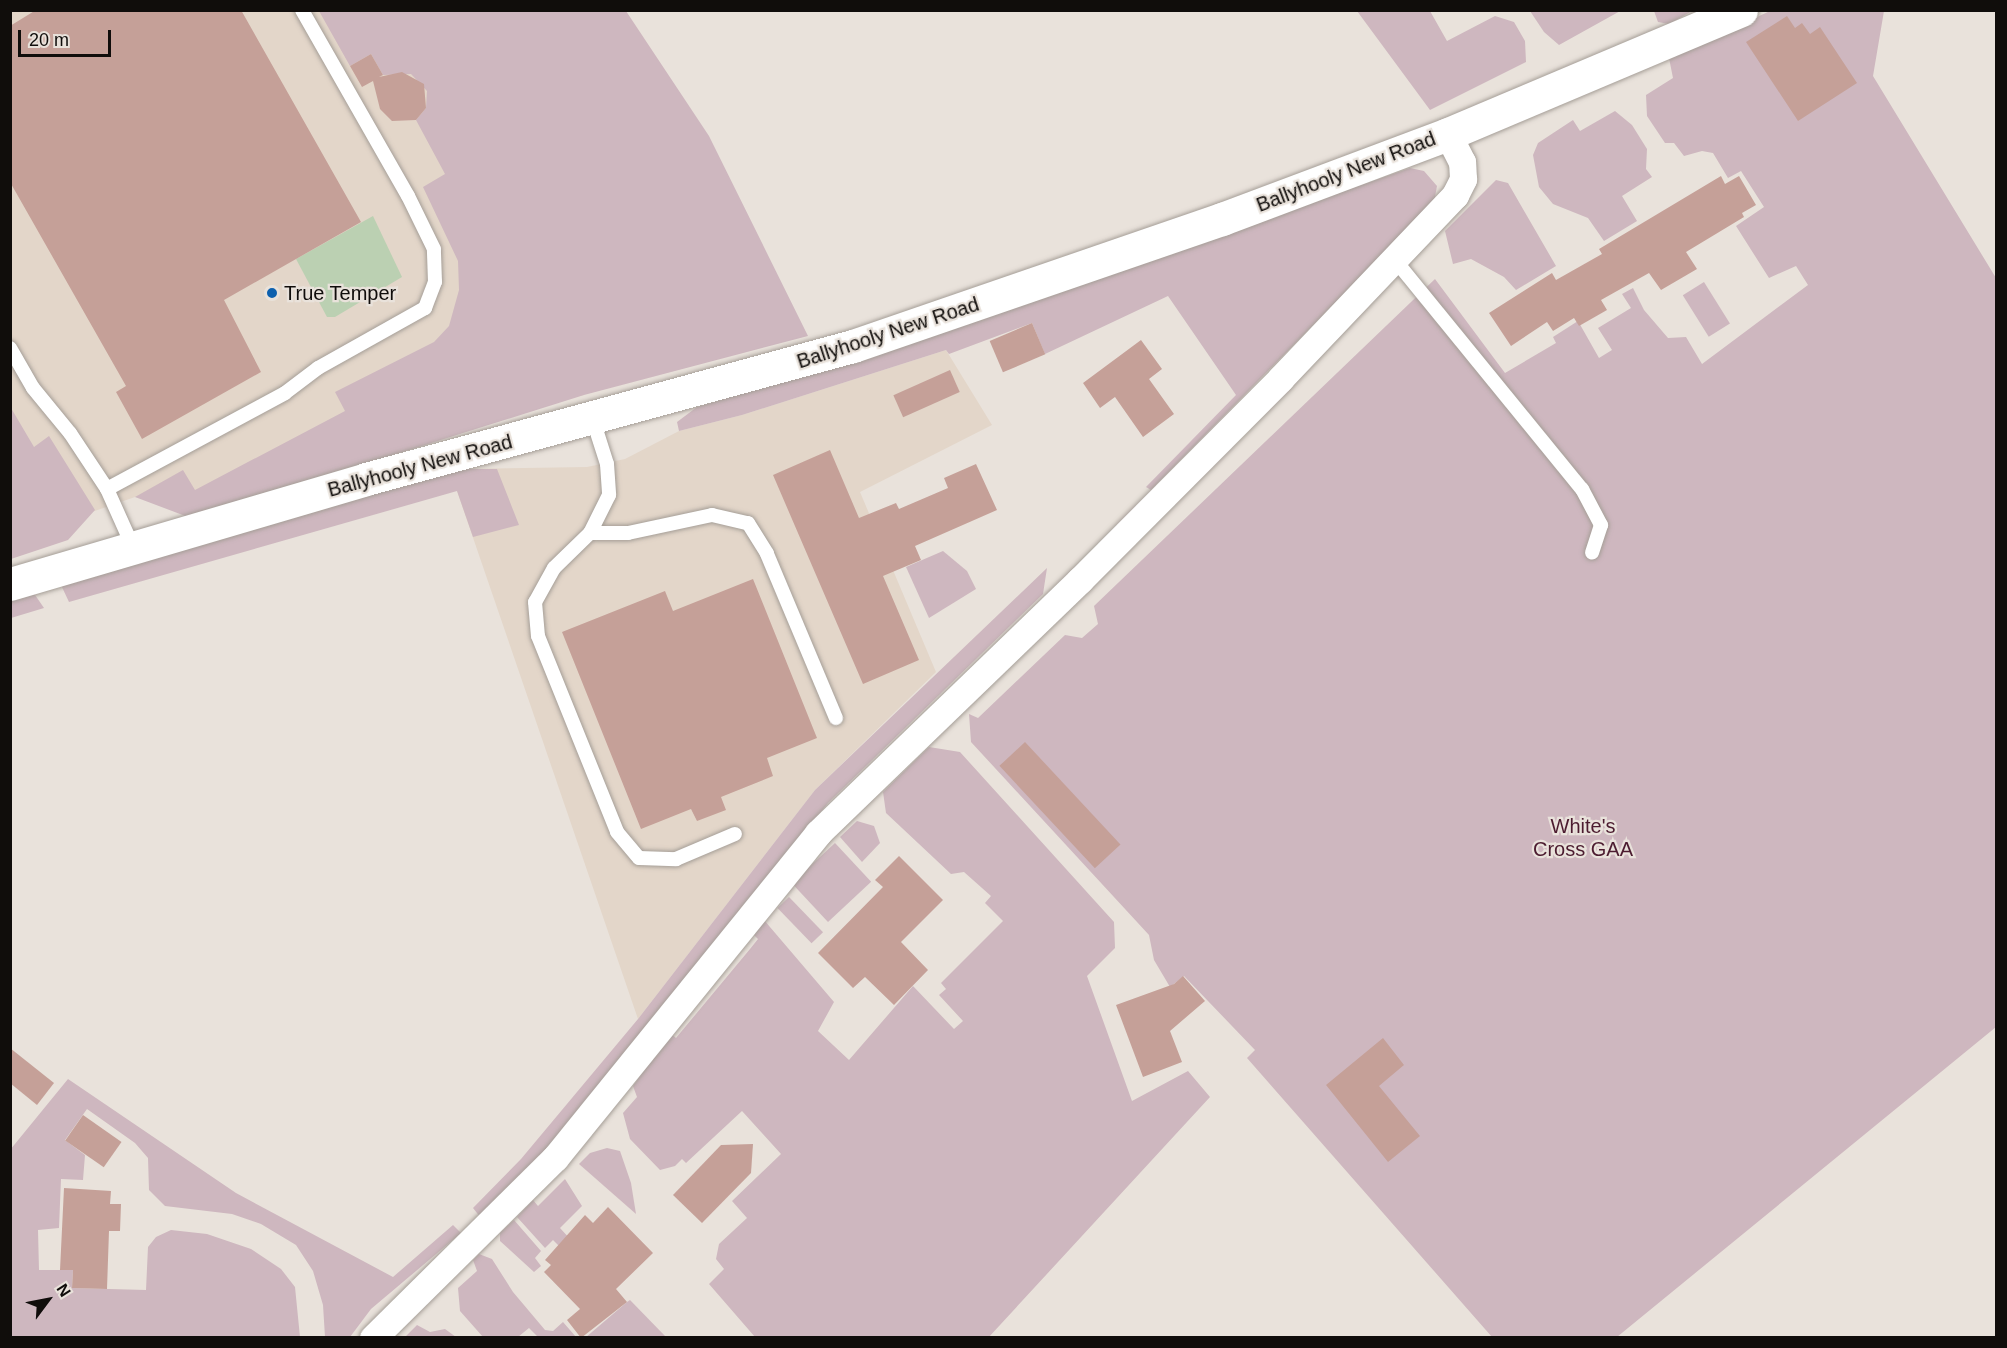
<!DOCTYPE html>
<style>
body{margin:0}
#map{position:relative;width:2007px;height:1348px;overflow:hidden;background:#e9e2db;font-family:Arial,sans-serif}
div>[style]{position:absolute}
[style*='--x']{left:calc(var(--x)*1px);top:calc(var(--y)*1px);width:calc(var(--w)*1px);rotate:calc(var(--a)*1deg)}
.built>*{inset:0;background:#e3d6c9}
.green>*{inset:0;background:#ceb7bf;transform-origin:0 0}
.water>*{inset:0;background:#bbd0b2}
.building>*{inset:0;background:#c5a098;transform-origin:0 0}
.roads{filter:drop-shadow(0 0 2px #a59e97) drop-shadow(0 0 2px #a59e97)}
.lane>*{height:14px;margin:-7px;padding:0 7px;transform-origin:7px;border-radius:7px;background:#fff}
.street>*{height:27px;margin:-13.5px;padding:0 13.5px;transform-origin:13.5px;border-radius:13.5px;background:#fff}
.secondary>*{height:33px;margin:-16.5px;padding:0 16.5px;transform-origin:16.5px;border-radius:16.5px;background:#fff}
.dots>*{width:16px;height:16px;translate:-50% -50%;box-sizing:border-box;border:3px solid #e9e2db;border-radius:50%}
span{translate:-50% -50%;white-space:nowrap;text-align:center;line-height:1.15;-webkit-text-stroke:4.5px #e9e2db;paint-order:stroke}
.street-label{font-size:20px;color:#100d0b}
.poi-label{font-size:20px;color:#100d0b}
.left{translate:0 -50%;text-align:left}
.park-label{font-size:20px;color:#4c1c30}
.frame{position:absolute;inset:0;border:12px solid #100d0b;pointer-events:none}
.north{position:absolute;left:18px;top:1270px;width:60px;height:60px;-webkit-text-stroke:4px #e9e2db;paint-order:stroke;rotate:58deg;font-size:16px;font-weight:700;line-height:24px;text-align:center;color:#100d0b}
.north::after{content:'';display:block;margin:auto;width:21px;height:27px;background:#100d0b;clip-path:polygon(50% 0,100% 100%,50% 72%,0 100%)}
.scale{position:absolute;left:18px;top:30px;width:93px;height:27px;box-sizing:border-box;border:3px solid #100d0b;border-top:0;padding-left:8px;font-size:18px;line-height:21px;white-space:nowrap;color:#100d0b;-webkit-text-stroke:4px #e9e2db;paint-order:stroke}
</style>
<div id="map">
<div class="built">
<div style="clip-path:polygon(10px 11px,399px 11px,584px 395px,206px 494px,135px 497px,11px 540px)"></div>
<div style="clip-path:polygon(946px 350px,992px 425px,860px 492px,936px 672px,815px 790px,638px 1019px,457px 491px,458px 469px,587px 467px,625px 459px,679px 431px,742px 415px)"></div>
</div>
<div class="green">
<div style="clip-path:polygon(1622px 10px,1559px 45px,1544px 32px,1530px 11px)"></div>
<div style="clip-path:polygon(319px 11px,626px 11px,709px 136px,808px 336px,584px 395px,215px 511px,188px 517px,135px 497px,183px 470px,195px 490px,345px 411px,335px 392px,434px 342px,449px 326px,459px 290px,458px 261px,423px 187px,445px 174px,416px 120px,426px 108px,427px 91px,411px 74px,383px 75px,371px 54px,350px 66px)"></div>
<div style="clip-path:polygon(1357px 11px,1430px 11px,1447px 41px,1495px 16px,1514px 22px,1525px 41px,1526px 62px,1430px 110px)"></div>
<div style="clip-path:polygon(1654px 11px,1692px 11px,1669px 24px,1658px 22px)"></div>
<div style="clip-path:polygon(1770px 11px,1884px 11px,1873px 76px,1996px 278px,1996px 1027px,1617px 1337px,1492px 1337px,1247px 1058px,1255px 1050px,1184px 976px,1170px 987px,1154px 960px,1149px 935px,971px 742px,969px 714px,978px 718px,1065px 635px,1082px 638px,1098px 624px,1094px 606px,1435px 279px,1505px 373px,1556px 343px,1553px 337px,1578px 321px,1599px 358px,1612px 350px,1598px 328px,1631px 308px,1622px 294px,1633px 288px,1644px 310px,1668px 338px,1686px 337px,1702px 364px,1808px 285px,1796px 266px,1769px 278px,1736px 226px,1764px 207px,1741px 171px,1728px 178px,1713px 153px,1702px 151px,1684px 156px,1674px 143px,1665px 143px,1647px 116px,1646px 95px,1673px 78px,1669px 58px)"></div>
<div style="clip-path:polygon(1615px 111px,1632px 125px,1647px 149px,1646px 169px,1652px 177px,1622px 196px,1637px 221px,1604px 241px,1588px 218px,1553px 204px,1539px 187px,1533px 155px,1538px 143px,1573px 120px,1580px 131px)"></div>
<div style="clip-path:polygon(1410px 168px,1424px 171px,1437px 186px,1434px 202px,1151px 490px,1146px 487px,1236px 395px,1168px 296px,1045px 354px,1032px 323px,949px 354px,946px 350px,742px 415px,679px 431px,677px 422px,697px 407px,938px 333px)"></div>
<div style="clip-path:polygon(1496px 180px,1508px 183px,1556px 266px,1516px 290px,1504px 277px,1471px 259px,1453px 264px,1445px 231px)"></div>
<div style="left:1704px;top:282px;width:49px;height:25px;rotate:58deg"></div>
<div style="clip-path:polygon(11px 408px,34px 447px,49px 436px,95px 510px,68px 540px,11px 559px)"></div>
<div style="clip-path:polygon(458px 469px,497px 469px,519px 525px,473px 537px,457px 491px,69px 602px,61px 585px)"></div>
<div style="clip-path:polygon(943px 551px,967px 571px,976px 589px,929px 618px,906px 567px)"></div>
<div style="clip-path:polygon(1047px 568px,1043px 594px,828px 803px,583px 1110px,481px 1218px,473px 1208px,521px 1159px,638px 1019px,815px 790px)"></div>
<div style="clip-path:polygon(33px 592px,44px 608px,11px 618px,11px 598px)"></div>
<div style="clip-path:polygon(929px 747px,960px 752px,1114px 922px,1115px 948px,1087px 976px,1132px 1101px,1188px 1071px,1210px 1097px,988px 1338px,755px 1337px,709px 1284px,724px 1269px,716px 1259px,719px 1244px,747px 1218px,732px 1201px,781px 1154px,742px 1111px,686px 1163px,682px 1159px,675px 1166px,660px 1170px,630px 1139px,623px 1113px,637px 1097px,633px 1086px,670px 1033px,676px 1038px,750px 949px,758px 939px,752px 933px,764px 920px,834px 1002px,818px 1031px,849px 1060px,913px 986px,954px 1029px,963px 1021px,939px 995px,946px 989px,941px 983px,1003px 921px,985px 903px,991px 896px,964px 872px,951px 874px,886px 813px,883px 792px)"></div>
<div style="clip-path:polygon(857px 821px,874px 826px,880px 843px,862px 862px,840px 837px)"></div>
<div style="left:835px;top:843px;width:53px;height:59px;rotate:47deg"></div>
<div style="left:789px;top:897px;width:49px;height:16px;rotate:46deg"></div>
<div style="clip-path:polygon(68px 1079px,236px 1193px,393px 1277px,453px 1225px,461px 1233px,371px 1309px,350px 1337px,325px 1337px,323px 1305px,313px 1271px,296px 1245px,261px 1224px,232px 1214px,165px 1206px,149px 1190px,148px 1158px,135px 1143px,87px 1109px,65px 1140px,85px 1155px,83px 1180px,61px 1179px,59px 1228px,38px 1230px,39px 1270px,73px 1270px,72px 1288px,146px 1290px,148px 1247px,156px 1237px,171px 1230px,207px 1234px,251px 1249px,281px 1269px,295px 1287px,300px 1337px,11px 1337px,10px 1150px)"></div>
<div style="clip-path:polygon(607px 1148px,620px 1151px,631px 1183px,636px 1214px,579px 1164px,590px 1153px)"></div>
<div style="clip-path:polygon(565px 1179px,582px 1206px,560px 1228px,571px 1240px,561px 1248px,553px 1240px,545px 1248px,517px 1217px,533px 1200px,538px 1206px)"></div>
<div style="clip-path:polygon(514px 1220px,541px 1251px,535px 1258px,541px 1266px,534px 1272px,500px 1241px,500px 1233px)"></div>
<div style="clip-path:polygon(479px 1254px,492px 1259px,513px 1292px,545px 1330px,553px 1331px,563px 1322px,576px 1337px,538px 1337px,529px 1328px,518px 1337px,483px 1337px,460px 1311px,458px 1288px,477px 1271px,473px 1260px)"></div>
<div style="clip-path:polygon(630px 1300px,666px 1337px,585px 1338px,627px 1302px)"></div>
<div style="clip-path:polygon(417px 1325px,430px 1332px,445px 1329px,456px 1337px,405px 1337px)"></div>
</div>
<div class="water">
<div style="clip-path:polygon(373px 216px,402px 277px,335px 317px,327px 317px,296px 259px)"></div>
</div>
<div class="building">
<div style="clip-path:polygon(36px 10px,241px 10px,361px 222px,224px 300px,261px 372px,142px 439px,116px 392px,126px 386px,10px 182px,10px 26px)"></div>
<div style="clip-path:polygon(1787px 16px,1795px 28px,1802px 23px,1810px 34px,1820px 27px,1857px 83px,1798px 121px,1746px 42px)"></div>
<div style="clip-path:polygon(371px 54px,383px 75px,379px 77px,402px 72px,424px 84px,426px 108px,416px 120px,392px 121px,380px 109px,373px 81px,362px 87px,350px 66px)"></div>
<div style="clip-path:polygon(1721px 176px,1725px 184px,1739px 176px,1756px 205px,1742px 213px,1744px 217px,1686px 252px,1697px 269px,1661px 290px,1649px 273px,1601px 300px,1607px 310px,1579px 326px,1574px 318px,1553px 331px,1547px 322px,1511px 346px,1489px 313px,1552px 273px,1556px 280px,1602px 254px,1599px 249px)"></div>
<div style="left:1032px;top:323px;width:34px;height:46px;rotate:67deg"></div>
<div style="clip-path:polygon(1141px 340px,1162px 369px,1149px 379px,1174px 414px,1143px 437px,1115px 397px,1100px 408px,1083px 383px)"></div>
<div style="left:950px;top:370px;width:24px;height:62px;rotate:66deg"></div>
<div style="clip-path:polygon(830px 450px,859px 518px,896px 503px,899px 509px,948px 488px,944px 478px,976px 464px,997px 510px,915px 546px,921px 560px,883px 576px,919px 660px,863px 684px,773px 475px)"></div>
<div style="clip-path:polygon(753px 579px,817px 738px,767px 758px,773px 776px,721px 797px,726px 810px,697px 821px,691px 809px,641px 829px,562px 632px,665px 591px,673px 611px)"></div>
<div style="left:1025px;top:742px;width:140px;height:35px;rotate:47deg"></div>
<div style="clip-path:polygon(899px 856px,943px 900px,901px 942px,928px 970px,894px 1005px,865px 977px,853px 988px,818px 953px,883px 887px,875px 880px)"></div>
<div style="clip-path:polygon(1183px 976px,1205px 1001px,1170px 1031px,1182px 1062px,1143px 1077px,1116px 1005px,1174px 984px)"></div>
<div style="clip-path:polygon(1383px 1038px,1404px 1065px,1379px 1086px,1420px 1136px,1388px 1162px,1326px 1085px)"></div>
<div style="clip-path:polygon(10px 1048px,54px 1083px,37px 1105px,10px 1083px)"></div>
<div style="left:83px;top:1115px;width:47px;height:31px;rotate:35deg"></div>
<div style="clip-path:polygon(753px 1144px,751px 1173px,702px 1223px,673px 1195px,721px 1145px)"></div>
<div style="clip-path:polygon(64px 1188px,111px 1191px,110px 1204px,121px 1204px,120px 1231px,109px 1231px,107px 1289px,72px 1288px,73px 1270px,60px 1270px)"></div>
<div style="clip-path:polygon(608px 1207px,653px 1253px,616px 1289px,627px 1302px,581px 1338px,567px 1320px,580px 1309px,544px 1272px,551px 1265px,545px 1260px,585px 1215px,593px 1223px)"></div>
</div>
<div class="roads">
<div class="lane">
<div style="--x:1395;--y:260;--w:296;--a:50.8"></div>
<div style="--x:1582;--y:489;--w:41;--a:62.2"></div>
<div style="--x:1601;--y:525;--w:29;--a:108"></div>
<div style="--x:10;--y:348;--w:46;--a:60.1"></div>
<div style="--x:33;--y:388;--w:58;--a:50.6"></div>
<div style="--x:70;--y:433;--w:67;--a:56.5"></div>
<div style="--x:107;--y:489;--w:64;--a:65.9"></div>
<div style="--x:593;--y:420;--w:46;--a:72.3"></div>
<div style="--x:607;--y:464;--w:31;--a:86"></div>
<div style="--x:609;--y:495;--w:42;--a:116.6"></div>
<div style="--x:590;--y:533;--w:50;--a:135.8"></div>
<div style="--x:554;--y:568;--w:39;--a:119"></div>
<div style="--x:535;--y:602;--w:34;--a:85"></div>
<div style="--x:538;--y:636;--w:211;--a:68"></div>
<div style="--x:617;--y:832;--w:34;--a:50"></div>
<div style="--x:639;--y:858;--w:37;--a:2"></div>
<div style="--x:676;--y:859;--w:64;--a:-23"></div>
<div style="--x:107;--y:489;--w:202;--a:-28.3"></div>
<div style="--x:285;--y:393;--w:41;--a:-37.1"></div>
<div style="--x:318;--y:368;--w:123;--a:-29.3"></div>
<div style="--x:425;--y:308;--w:28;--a:-69"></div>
<div style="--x:435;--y:282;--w:33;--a:-92"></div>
<div style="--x:434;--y:249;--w:59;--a:-116.1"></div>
<div style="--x:408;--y:196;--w:214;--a:-119.7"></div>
<div style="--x:590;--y:533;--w:38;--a:0"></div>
<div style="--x:628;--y:533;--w:86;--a:-12.1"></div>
<div style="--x:712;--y:515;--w:37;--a:13"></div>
<div style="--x:748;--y:523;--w:36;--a:58"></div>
<div style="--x:767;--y:554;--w:178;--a:67.2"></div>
</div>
<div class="street">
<div style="--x:373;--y:1338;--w:256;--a:-44.7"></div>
<div style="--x:555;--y:1158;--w:418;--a:-51"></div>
<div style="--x:818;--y:833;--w:364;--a:-44"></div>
<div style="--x:1080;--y:580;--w:284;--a:-45.1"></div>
<div style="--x:1280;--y:379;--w:254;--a:-46.4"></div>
<div style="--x:1455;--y:195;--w:18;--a:-63"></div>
<div style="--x:1463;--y:179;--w:17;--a:-93"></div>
<div style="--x:1462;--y:162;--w:31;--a:-117"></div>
</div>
<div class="secondary">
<div style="--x:10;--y:584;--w:371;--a:-16.4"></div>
<div style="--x:366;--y:479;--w:505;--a:-15.28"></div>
<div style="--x:853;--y:346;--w:390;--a:-19"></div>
<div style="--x:1222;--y:219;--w:241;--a:-20.6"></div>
<div style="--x:1448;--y:134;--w:318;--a:-22.9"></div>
</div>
</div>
<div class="dots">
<div style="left:272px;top:293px;background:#0d60ae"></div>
</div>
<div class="street-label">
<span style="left:1346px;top:172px;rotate:-21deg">Ballyhooly New Road</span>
<span style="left:888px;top:333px;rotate:-18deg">Ballyhooly New Road</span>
<span style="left:420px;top:466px;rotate:-15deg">Ballyhooly New Road</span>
</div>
<div class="poi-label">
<span class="left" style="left:284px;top:293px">True Temper</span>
</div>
<div class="park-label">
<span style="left:1583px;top:838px">White's<br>Cross GAA</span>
</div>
<div class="frame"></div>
<div class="north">N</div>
<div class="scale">20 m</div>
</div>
